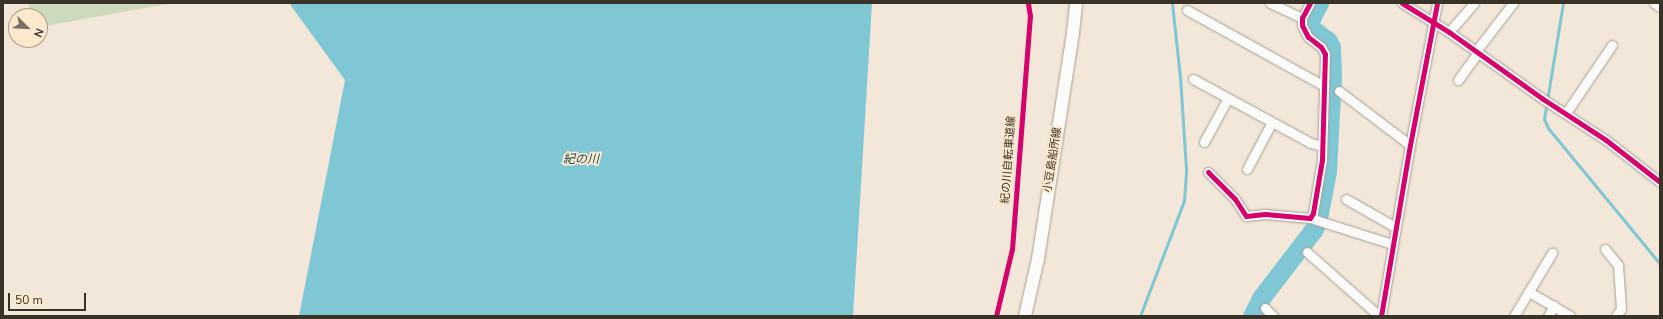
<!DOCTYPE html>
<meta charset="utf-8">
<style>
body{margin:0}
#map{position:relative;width:1663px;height:319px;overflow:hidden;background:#f2e7d8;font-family:"Nunito Sans","Noto Sans JP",sans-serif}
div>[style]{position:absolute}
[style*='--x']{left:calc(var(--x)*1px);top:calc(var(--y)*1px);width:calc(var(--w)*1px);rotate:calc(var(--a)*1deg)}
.green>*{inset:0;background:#cddabd}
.water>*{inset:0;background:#7fc7d4}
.stream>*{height:3px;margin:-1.5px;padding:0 1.5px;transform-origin:1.5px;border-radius:1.5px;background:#7fc7d4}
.river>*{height:19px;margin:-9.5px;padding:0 9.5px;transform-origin:9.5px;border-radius:9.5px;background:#7fc7d4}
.roads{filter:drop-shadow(0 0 1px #a79f93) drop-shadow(0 0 1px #a79f93)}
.minor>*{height:9px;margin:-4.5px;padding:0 4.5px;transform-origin:4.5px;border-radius:4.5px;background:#fdfbf9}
.secondary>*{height:12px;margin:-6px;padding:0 6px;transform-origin:6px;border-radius:6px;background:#fdfbf9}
.cycleway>*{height:5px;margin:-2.5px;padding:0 2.5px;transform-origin:2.5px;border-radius:2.5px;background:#d6006c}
span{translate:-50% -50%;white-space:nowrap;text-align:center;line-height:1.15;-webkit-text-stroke:3.5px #fce9ce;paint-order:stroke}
.street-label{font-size:11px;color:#393227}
.water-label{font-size:12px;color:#1b4954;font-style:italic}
.frame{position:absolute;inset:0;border:4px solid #393227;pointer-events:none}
.north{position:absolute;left:8px;top:8px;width:40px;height:40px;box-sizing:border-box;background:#fce9ce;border:1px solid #aea08b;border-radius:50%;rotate:114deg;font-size:11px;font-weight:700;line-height:16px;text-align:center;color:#393227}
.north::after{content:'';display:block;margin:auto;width:14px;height:18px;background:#7a7165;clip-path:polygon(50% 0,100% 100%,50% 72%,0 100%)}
.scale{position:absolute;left:8px;top:293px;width:78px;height:18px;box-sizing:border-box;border:2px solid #393227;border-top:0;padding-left:5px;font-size:12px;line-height:14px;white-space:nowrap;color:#393227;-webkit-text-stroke:3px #fce9ce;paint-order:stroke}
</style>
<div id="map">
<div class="green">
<div style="clip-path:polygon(28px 3px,172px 3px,40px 27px,40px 16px,31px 16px)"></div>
</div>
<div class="water">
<div style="clip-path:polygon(289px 3px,872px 3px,853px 316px,299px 316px,345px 80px)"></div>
</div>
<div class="stream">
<div style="--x:1563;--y:3;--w:118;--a:99.3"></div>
<div style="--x:1544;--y:119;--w:10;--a:66"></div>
<div style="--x:1548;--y:128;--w:176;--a:50.5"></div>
<div style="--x:1140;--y:316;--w:123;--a:-69.1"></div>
<div style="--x:1184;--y:201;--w:32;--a:-86"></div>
<div style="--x:1186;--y:169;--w:92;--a:-93.7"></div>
<div style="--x:1180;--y:77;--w:74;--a:-96.2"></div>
</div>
<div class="river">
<div style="--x:1252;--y:316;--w:20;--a:-63"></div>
<div style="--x:1261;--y:298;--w:87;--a:-52.5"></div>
<div style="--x:1314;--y:229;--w:17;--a:-73"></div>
<div style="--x:1319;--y:213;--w:43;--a:-79.2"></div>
<div style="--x:1327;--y:171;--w:95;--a:-87"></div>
<div style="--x:1332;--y:76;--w:29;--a:-92"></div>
<div style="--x:1331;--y:47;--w:7;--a:-117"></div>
<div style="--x:1328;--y:41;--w:20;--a:-143"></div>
<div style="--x:1312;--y:29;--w:5;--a:-112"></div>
<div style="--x:1310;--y:24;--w:6;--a:-81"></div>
<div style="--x:1311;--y:18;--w:17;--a:-62"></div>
</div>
<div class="roads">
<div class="minor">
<div style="--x:1270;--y:3;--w:35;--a:25"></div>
<div style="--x:1402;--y:3;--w:55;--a:31.7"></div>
<div style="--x:1449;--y:32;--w:115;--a:35.5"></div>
<div style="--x:1543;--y:99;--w:75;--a:33.1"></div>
<div style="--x:1606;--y:140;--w:68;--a:37.9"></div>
<div style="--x:1654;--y:3;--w:7;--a:34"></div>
<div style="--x:1187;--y:10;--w:157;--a:29"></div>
<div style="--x:1449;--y:32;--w:38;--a:-49"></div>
<div style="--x:1476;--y:51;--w:61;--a:-52.4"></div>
<div style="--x:1193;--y:79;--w:134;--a:28.5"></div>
<div style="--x:1311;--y:143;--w:11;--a:15"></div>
<div style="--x:1458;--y:80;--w:34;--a:-54"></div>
<div style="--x:1339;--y:91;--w:89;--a:37.3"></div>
<div style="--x:1566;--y:113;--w:82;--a:-55.9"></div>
<div style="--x:1204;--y:142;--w:50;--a:-61.4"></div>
<div style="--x:1247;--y:169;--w:53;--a:-62"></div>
<div style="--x:1208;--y:172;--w:38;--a:45"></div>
<div style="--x:1235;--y:199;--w:20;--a:57"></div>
<div style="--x:1246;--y:216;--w:19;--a:-6"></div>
<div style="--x:1265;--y:214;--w:45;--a:5.1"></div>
<div style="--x:1310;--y:218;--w:6;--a:-59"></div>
<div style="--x:1313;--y:213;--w:54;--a:-80.4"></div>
<div style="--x:1322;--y:160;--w:106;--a:-88.4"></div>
<div style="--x:1325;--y:54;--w:8;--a:-120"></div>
<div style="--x:1321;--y:47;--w:16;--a:-142"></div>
<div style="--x:1308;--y:37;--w:13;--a:-117"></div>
<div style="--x:1302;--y:25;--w:7;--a:-90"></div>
<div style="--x:1302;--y:18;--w:17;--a:-62"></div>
<div style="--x:1346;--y:199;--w:56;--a:29.7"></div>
<div style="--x:1310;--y:218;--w:86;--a:17.6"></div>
<div style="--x:1605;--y:249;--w:21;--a:51"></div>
<div style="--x:1618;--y:265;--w:44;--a:86.1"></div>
<div style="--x:1621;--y:309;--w:9;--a:126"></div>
<div style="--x:1307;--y:252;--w:96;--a:41.6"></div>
<div style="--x:1529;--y:292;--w:48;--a:30.3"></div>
<div style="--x:1265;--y:308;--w:11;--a:45"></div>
<div style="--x:1381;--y:316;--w:173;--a:-80.4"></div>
<div style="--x:1410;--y:145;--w:145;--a:-79.2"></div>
<div style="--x:1514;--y:316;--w:74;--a:-58.9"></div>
<div style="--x:1548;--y:316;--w:12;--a:-59"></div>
</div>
<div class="secondary">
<div style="--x:1025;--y:316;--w:58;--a:-77.2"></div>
<div style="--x:1038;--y:259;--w:229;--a:-81.2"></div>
<div style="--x:1073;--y:33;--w:30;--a:-84"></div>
</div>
</div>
<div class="cycleway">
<div style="--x:1402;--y:3;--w:55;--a:31.7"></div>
<div style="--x:1449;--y:32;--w:115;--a:35.5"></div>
<div style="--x:1543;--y:99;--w:75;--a:33.1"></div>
<div style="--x:1606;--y:140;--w:68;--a:37.9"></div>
<div style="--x:1208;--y:172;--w:38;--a:45"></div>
<div style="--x:1235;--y:199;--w:20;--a:57"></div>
<div style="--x:1246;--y:216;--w:19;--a:-6"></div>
<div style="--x:1265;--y:214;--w:45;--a:5.1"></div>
<div style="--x:1310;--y:218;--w:6;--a:-59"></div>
<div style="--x:1313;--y:213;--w:54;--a:-80.4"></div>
<div style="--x:1322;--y:160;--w:106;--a:-88.4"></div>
<div style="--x:1325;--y:54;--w:8;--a:-120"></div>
<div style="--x:1321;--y:47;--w:16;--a:-142"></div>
<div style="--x:1308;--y:37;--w:13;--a:-117"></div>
<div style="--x:1302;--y:25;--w:7;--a:-90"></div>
<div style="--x:1302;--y:18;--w:17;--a:-62"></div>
<div style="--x:996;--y:316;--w:69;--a:-76.6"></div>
<div style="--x:1012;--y:249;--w:234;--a:-85.6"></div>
<div style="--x:1030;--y:16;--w:13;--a:-99"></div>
<div style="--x:1381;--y:316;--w:173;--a:-80.4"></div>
<div style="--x:1410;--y:145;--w:145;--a:-79.2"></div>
</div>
<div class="street-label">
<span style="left:1009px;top:160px;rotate:-86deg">紀の川自転車道線</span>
<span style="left:1053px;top:160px;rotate:-81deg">小豆島船所線</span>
</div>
<div class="water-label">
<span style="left:581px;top:160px">紀の川</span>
</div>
<div class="frame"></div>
<div class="north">N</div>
<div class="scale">50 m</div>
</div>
